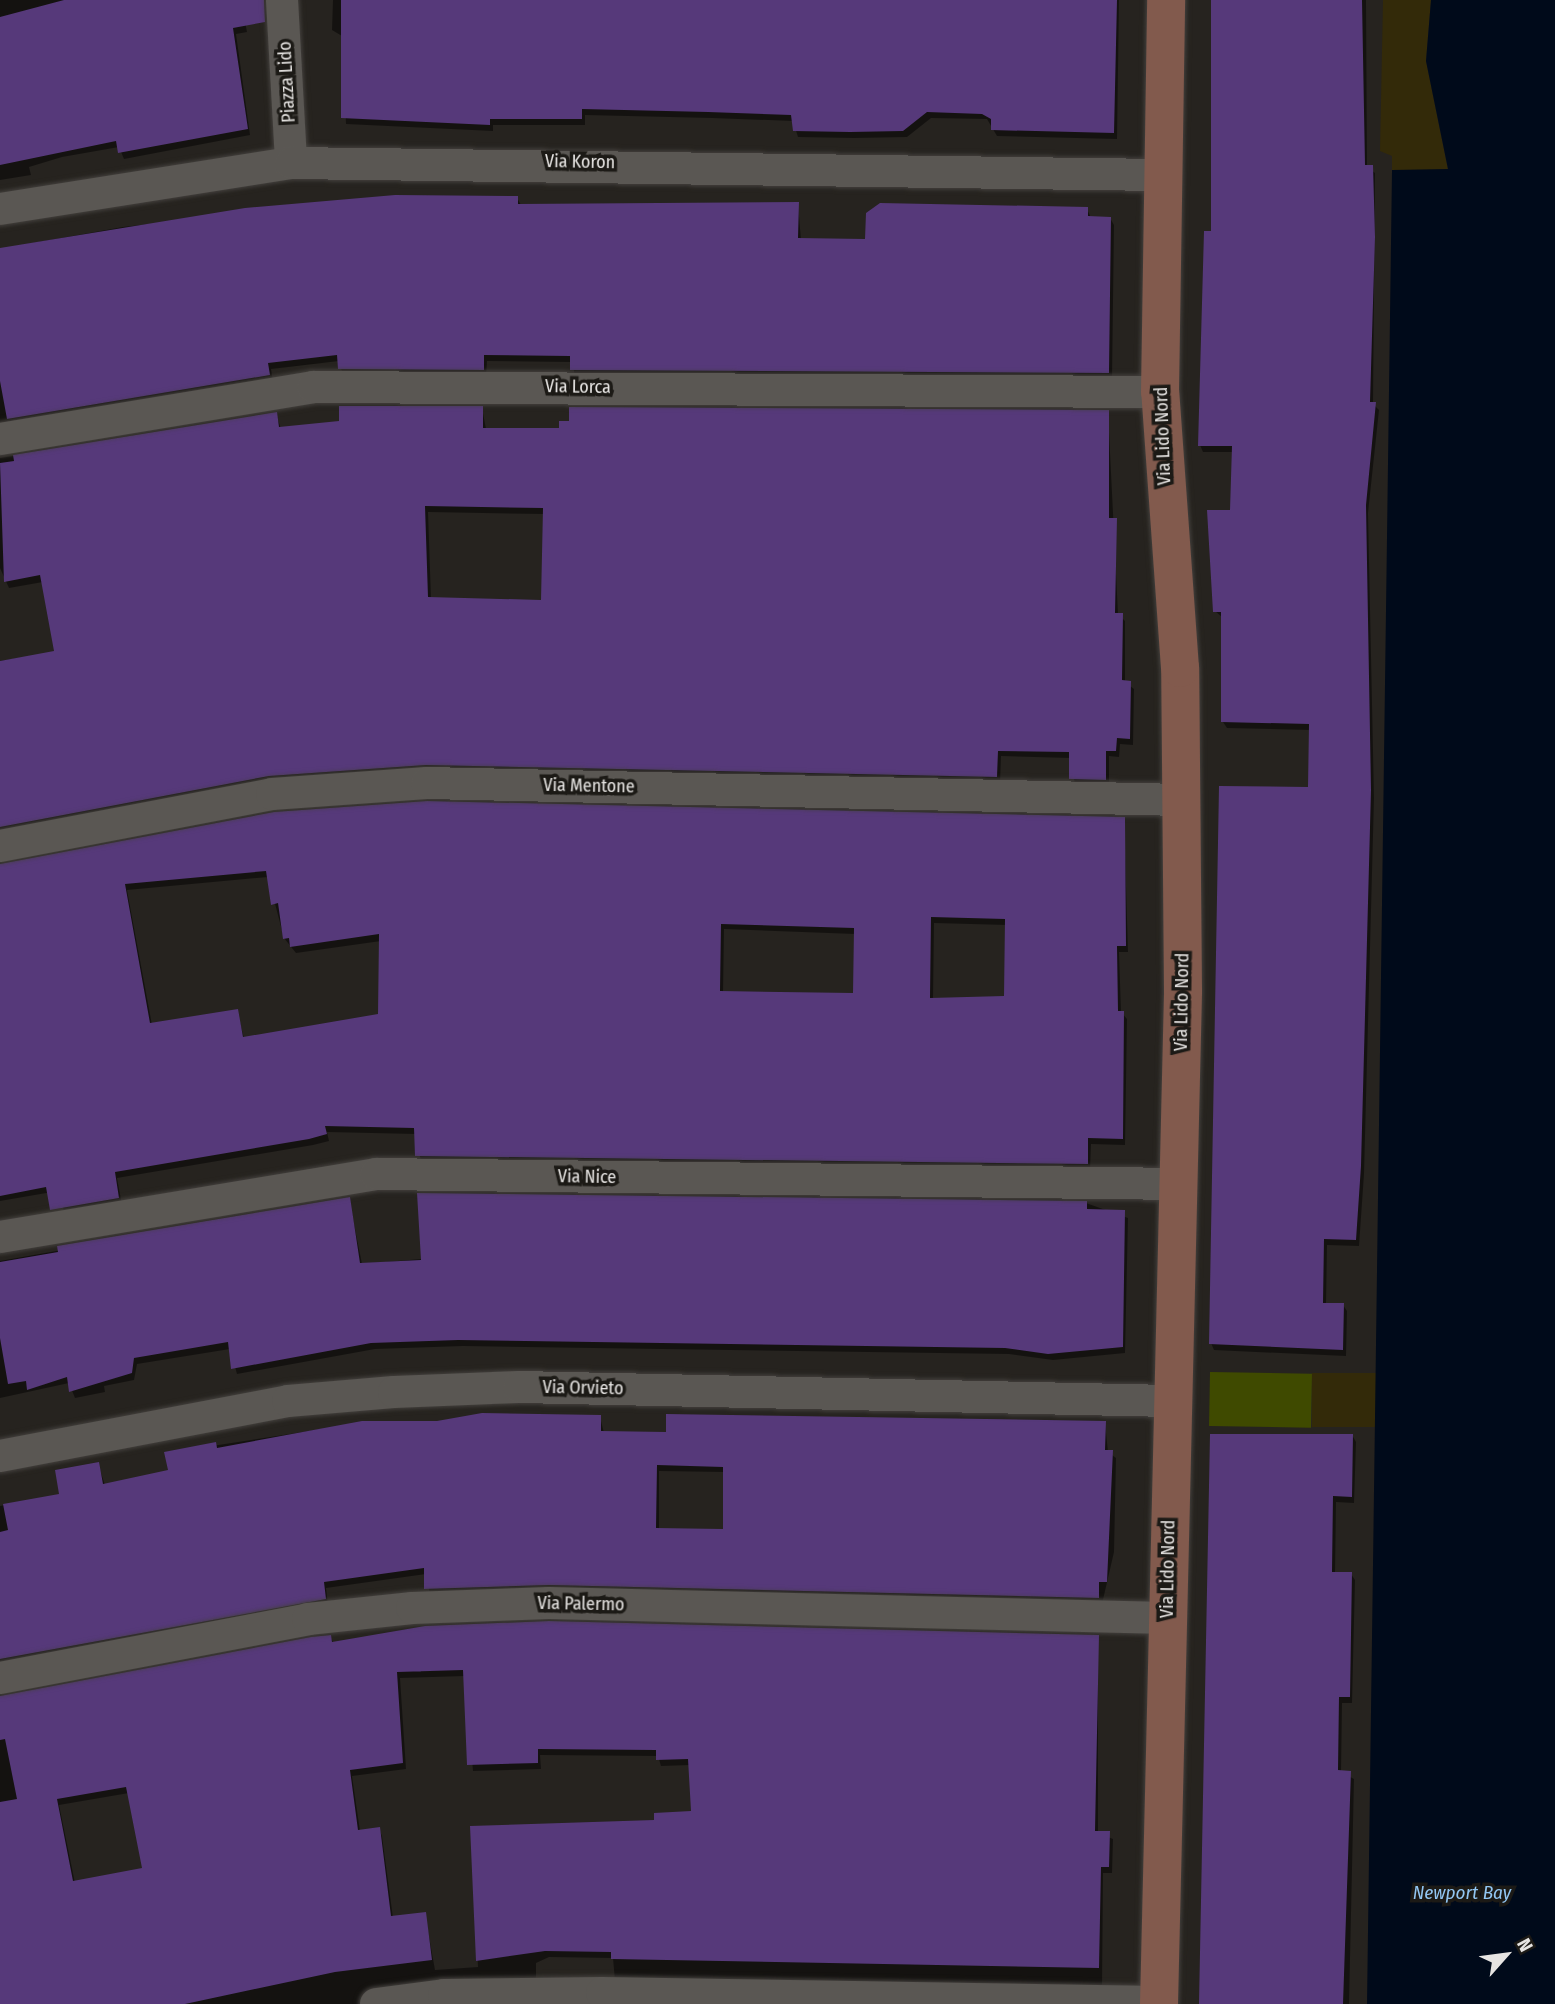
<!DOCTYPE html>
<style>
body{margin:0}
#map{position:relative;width:1555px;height:2004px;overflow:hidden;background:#26231f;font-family:"Fira Sans Condensed",sans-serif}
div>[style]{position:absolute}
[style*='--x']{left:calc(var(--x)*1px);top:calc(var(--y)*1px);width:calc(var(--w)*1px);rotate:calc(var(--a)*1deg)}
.green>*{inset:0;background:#3f4a00;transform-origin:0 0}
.sand>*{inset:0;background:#332a09;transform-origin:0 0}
.water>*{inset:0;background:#000a1a}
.shadow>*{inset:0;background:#0007}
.building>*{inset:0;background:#56397a}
.roads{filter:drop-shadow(0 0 2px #43403d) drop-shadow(0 0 2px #43403d)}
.street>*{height:32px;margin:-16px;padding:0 16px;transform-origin:16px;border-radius:16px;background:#5a5753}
.secondary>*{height:38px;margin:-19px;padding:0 19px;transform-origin:19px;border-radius:19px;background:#825a4d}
span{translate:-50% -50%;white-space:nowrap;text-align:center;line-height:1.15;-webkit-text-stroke:7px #1c1a16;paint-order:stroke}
.street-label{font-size:18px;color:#e6e4e2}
.water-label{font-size:19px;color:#92c6f2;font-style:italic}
.north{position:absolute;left:1471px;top:1920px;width:70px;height:70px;-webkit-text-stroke:5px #1c1a16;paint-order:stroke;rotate:62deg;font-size:19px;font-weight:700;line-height:28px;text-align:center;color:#e6e4e2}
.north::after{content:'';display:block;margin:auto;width:24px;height:32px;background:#e6e4e2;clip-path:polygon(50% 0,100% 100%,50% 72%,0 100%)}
</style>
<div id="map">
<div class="green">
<div style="left:1210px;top:1372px;width:102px;height:54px;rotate:1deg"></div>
</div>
<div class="sand">
<div style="clip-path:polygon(1383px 0,1431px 0,1426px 61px,1448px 170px,1392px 170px,1392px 156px,1380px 151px)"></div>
<div style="left:1312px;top:1373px;width:65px;height:54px"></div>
</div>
<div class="water">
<div style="clip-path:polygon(1431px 0,1555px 0,1555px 2004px,1367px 2004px,1392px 170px,1448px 169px,1426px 61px)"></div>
</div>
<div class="shadow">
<div style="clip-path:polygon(0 0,241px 0,247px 32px,236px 34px,250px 135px,124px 159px,119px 147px,62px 157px,29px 167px,31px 175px,0 180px)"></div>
<div style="clip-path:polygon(333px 0,1119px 0,1117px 139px,997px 136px,987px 119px,931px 118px,907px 137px,854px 138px,798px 137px,793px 121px,712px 118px,585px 115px,585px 125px,493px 125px,493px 131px,346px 124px,342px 36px,332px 30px)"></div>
<div style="clip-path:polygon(1213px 0,1366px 0,1367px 167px,1375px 173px,1373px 404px,1379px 410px,1368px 513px,1374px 798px,1364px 1174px,1359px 1246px,1327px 1245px,1326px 1304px,1343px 1305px,1347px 1311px,1346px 1356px,1214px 1350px,1211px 1343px,1309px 789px,1310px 730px,1227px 728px,1223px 722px,1223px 618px,1215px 611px,1209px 512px,1232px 512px,1233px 452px,1203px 452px,1200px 445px,1213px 233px)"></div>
<div style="clip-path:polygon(395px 197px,517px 198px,521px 205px,798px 204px,801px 240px,867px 241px,1087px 209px,1091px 218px,1110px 218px,1114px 225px,1112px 379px,575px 376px,572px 362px,487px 361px,486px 376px,343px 375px,339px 361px,271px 369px,273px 382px,0 428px,0 249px,123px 227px)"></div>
<div style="clip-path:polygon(evenodd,482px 408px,486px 429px,560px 430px,1108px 412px,1118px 614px,1125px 621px,1125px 682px,1134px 689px,1133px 745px,1120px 744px,1119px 757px,1109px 756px,1109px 786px,1075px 785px,1071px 758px,1001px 756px,1000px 783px,430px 771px,0 834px,0 661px,56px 652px,43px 582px,9px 588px,0 568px,0 458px,276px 414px,281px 429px,482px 408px,428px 512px,544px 514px,543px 602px,431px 599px,428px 512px)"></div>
<div style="clip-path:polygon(evenodd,1124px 819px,1128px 952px,1119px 952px,1121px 1012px,1127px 1019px,1125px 1145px,1091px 1144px,1090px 1170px,421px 1162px,416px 1134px,327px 1132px,329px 1141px,313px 1145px,117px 1178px,122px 1205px,65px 1214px,58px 1191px,0 1201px,0 865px,1124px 819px,268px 877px,284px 938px,296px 953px,381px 941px,379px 1016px,244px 1038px,237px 1011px,152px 1025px,127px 890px,268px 877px,1124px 819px,934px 923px,1007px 925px,1006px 997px,933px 999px,934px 923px,1124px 819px,724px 929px,855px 934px,854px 995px,723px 993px,724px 929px)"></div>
<div style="clip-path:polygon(349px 1199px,362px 1264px,1086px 1203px,1128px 1218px,1125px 1353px,1053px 1360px,1009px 1354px,463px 1346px,375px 1349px,237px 1374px,230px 1349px,137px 1364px,134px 1380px,104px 1386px,105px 1392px,75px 1398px,69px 1383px,0 1398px,0 1261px)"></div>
<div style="clip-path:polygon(evenodd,600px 1417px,604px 1433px,668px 1433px,1105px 1423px,1108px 1452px,1116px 1458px,1114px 1552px,1102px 1604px,430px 1595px,426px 1574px,326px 1588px,328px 1605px,0 1666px,0 1506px,61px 1495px,98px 1464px,105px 1485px,170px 1472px,166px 1453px,362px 1423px,600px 1417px,659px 1471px,724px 1472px,724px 1531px,659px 1530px,659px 1471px)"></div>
<div style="clip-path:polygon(1211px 1435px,1352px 1435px,1356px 1442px,1354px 1503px,1336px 1502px,1335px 1574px,1351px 1574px,1355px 1580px,1352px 1703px,1342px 1703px,1341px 1772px,1354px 1779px,1349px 2004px,1200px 2004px)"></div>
<div style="clip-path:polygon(evenodd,1098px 1636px,1098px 1833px,1113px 1839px,1112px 1873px,1103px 1873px,1102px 1989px,615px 1981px,613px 1958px,549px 1957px,536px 1963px,536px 1982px,367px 2004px,0 2004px,0 1697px,330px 1637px,334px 1644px,1098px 1636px,465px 1676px,473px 1771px,541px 1769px,540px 1755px,658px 1756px,661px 1766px,690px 1765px,693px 1812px,656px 1822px,472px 1828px,478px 1967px,435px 1970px,425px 1914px,393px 1918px,382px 1836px,379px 1829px,360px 1831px,352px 1776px,406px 1769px,400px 1678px,465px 1676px,1098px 1636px,129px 1793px,144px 1869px,75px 1883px,59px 1805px,129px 1793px)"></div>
</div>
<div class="building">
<div style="clip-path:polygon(64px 0,264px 0,265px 22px,233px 28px,248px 129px,118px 153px,116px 141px,0 165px,0 17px)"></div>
<div style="clip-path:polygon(341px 0,1117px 0,1114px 133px,991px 130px,991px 119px,982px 114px,927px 112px,903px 131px,850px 132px,793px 131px,791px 115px,708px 112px,582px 109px,582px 119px,490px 119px,490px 125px,341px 118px)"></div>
<div style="clip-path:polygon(1211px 0,1362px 0,1365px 165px,1373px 165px,1375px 237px,1370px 402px,1376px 402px,1366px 505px,1371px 790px,1361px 1166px,1356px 1240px,1324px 1239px,1323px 1303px,1344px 1303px,1343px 1350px,1209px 1344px,1219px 786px,1308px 787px,1309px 724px,1221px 722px,1221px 612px,1213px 612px,1207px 510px,1230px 510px,1232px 446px,1198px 446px,1204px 231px,1211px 231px)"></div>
<div style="clip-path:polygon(395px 195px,518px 196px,518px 204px,799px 202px,798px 238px,865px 239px,866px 213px,880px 203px,1088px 207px,1088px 216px,1111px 217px,1109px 373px,570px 370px,570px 356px,484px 355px,484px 370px,338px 369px,337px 355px,268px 363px,270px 375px,7px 419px,0 381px,0 248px,245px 208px)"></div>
<div style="clip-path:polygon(evenodd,339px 406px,483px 406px,483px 428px,559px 428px,559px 421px,569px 421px,569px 407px,1109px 410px,1109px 518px,1117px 518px,1115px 613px,1123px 613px,1122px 680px,1131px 681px,1130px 739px,1117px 738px,1116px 751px,1106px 751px,1106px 780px,1069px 779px,1069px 752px,998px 751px,997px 777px,426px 765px,269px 776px,0 827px,0 661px,54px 651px,40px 575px,4px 582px,0 463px,14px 461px,13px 455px,277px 412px,279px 427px,339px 421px,339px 406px,425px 506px,543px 508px,541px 600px,428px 597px,425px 506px)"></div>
<div style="clip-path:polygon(evenodd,427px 801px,1125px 817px,1126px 946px,1117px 946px,1118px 1011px,1124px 1011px,1123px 1139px,1088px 1138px,1088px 1164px,415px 1156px,414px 1128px,325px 1126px,327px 1134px,309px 1139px,115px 1172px,119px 1198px,50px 1210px,46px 1187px,0 1196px,0 864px,274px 812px,427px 801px,266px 871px,271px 905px,278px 903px,283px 939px,289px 938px,290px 947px,379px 934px,378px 1014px,243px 1037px,238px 1009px,150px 1023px,125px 884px,266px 871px,427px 801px,931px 917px,1005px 919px,1004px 996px,930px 998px,931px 917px,427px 801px,721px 924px,854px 928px,853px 993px,720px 991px,721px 924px)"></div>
<div style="clip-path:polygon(417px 1193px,1087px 1201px,1087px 1209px,1125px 1210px,1123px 1347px,1048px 1354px,1005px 1348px,458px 1340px,371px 1343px,231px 1369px,228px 1342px,134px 1358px,132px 1373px,69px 1392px,67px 1377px,27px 1390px,26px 1381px,8px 1384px,0 1338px,0 1262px,58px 1252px,57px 1246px,350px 1197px,360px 1263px,421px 1260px)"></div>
<div style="clip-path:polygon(evenodd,482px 1413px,601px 1415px,601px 1431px,666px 1432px,666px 1414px,1106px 1421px,1105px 1450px,1113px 1450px,1107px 1582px,1099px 1582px,1099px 1598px,549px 1585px,424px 1589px,424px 1568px,324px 1582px,326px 1599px,0 1659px,0 1532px,8px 1530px,3px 1504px,59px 1494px,55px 1470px,99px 1462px,103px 1484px,168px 1470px,164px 1452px,216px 1442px,217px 1448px,362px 1421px,437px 1421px,482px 1413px,657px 1465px,723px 1467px,723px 1529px,656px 1528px,657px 1465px)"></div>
<div style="clip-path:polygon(1210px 1434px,1353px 1434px,1352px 1497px,1333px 1496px,1332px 1572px,1352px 1572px,1350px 1697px,1339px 1697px,1338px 1770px,1351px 1771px,1343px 2004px,1199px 2004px)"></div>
<div style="clip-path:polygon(evenodd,549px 1621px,1099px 1635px,1095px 1831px,1110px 1831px,1109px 1867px,1101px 1867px,1099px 1968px,611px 1959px,611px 1952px,545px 1951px,476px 1961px,470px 1826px,654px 1820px,654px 1813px,691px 1811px,688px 1759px,656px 1760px,656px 1750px,538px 1749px,538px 1763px,467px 1765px,463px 1670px,397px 1672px,403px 1763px,350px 1770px,358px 1830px,380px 1827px,391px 1916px,426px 1912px,432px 1960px,335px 1972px,185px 2004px,0 2004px,0 1802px,17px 1799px,5px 1739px,0 1740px,0 1696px,311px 1637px,331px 1635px,332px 1642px,425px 1626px,549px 1621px,126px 1787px,142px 1868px,73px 1881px,57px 1799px,126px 1787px)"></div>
</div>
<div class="roads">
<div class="street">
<div style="--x:282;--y:0;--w:163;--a:86.8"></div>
<div style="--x:0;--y:209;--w:295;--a:-9"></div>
<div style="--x:291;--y:163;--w:872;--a:0.79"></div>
<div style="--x:0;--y:439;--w:317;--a:-9.4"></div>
<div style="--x:313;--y:387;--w:847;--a:0.34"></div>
<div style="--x:0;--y:846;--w:277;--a:-10.8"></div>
<div style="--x:272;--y:794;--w:155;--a:-4.1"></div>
<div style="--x:427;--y:783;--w:756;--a:1.29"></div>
<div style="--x:0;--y:1237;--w:381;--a:-9.5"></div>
<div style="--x:376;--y:1174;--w:803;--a:0.71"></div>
<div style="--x:0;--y:1456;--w:293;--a:-10.8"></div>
<div style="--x:288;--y:1401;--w:106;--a:-4.9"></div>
<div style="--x:394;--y:1392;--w:125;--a:-2.3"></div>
<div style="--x:519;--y:1387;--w:653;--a:1.23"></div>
<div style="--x:0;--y:1678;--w:314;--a:-10.8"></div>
<div style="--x:308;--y:1619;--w:105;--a:-6"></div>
<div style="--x:412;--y:1608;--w:137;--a:-2.1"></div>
<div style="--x:549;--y:1603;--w:618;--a:1.39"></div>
<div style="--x:376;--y:2004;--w:69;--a:-7.5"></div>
<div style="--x:444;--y:1995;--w:158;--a:-0.7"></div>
<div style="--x:602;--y:1993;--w:557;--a:0.93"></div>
</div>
<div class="secondary">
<div style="--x:1159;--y:2004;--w:1013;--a:-88.64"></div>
<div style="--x:1183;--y:991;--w:323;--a:-90.5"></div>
<div style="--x:1180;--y:668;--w:277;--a:-94.1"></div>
<div style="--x:1160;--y:392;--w:392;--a:-89.1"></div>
</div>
</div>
<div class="street-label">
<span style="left:287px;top:82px;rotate:-93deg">Piazza Lido</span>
<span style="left:580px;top:162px;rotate:1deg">Via Koron</span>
<span style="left:578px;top:387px;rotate:1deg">Via Lorca</span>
<span style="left:1163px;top:436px;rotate:-92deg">Via Lido Nord</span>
<span style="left:589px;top:786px;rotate:1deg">Via Mentone</span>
<span style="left:1182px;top:1002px;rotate:-89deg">Via Lido Nord</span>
<span style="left:587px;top:1177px;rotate:1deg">Via Nice</span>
<span style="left:583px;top:1388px;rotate:1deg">Via Orvieto</span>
<span style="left:1168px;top:1569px;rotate:-89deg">Via Lido Nord</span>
<span style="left:581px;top:1604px;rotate:1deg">Via Palermo</span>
</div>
<div class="water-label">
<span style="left:1462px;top:1893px">Newport Bay</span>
</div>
<div class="north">N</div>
</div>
